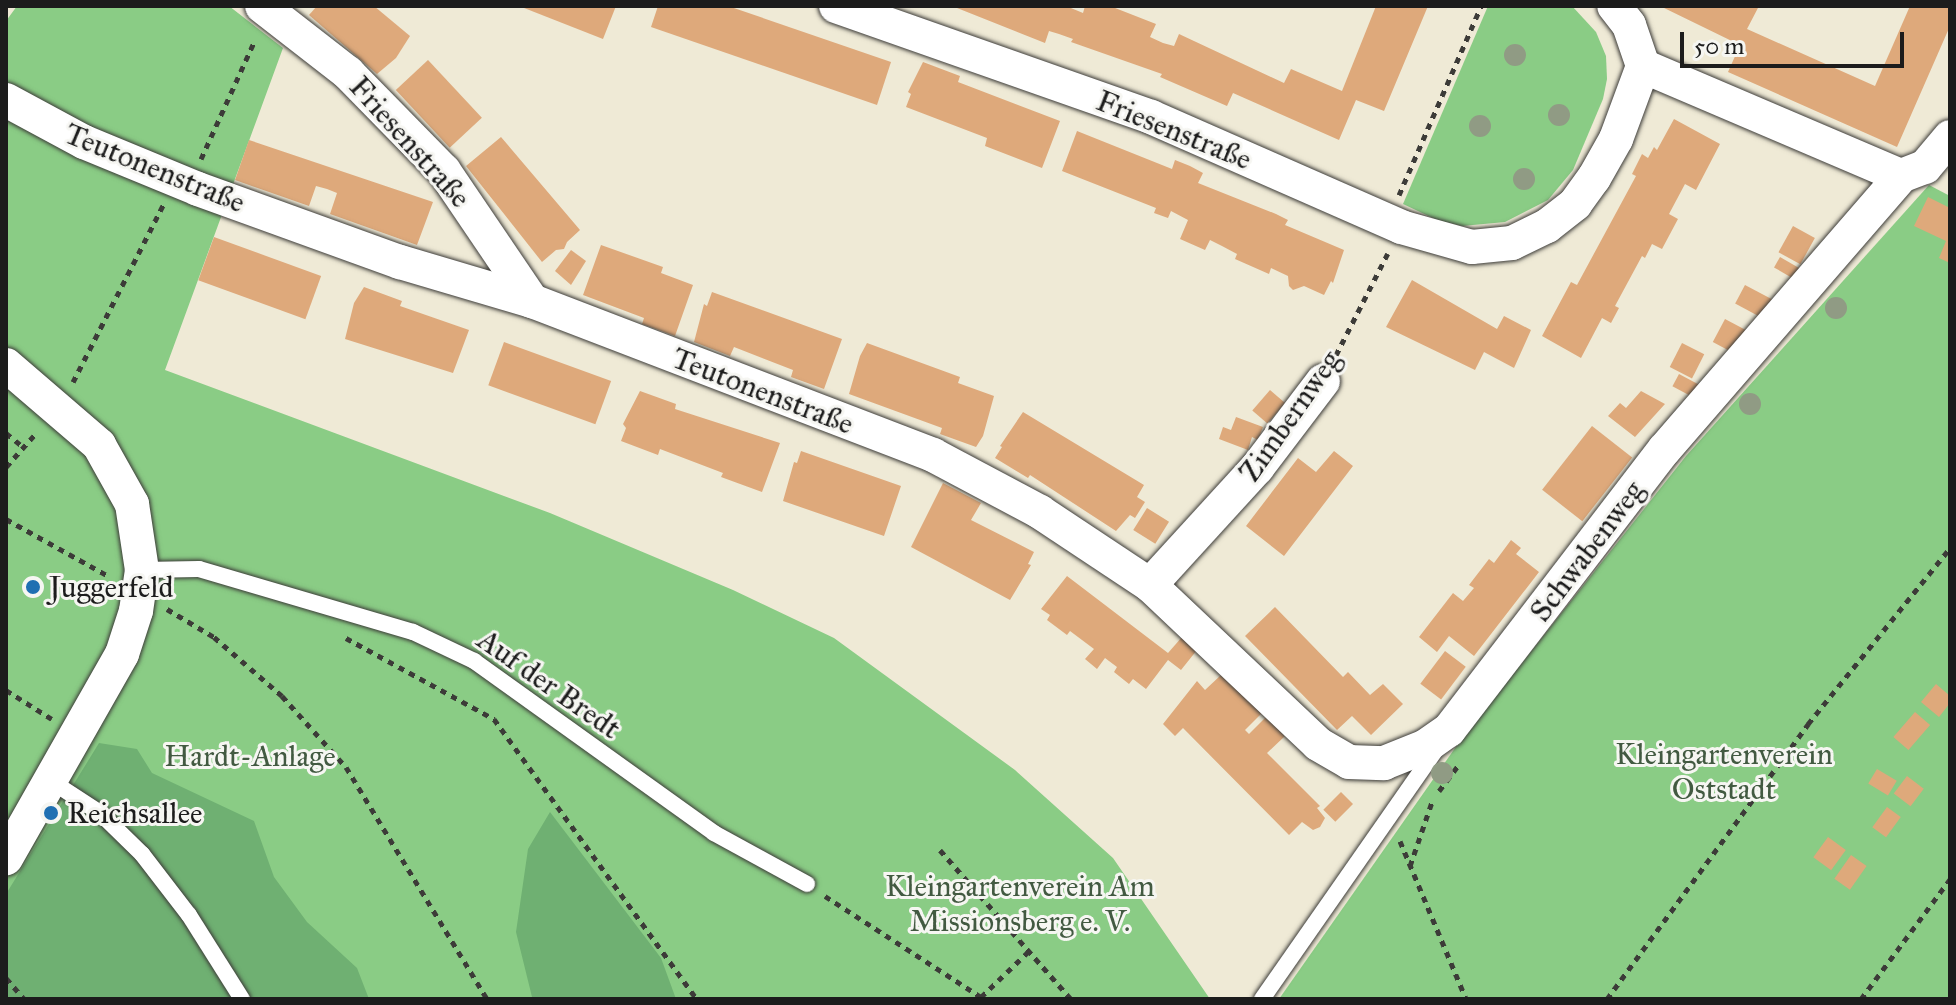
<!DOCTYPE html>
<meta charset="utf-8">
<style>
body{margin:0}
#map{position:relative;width:1956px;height:1005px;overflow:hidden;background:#efead6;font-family:"IM FELL Great Primer",serif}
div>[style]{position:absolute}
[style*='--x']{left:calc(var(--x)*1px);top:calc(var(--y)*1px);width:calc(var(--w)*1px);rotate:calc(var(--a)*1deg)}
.green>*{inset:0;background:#8acc85}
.forest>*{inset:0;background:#6fb072}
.building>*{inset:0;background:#dea97b;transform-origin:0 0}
.path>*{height:5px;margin-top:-2.5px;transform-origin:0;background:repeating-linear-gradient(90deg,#3c3b38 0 6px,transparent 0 12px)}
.roads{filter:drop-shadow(0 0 2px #3c3b38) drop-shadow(0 0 2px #3c3b38)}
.lane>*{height:16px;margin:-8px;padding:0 8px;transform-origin:8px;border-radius:8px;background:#fff}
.street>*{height:34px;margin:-17px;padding:0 17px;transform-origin:17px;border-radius:17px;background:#fff}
.trees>*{width:22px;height:22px;margin:-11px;border-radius:50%;background:#909b84}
.dots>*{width:22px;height:22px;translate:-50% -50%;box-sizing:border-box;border:4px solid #f6f6f2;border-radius:50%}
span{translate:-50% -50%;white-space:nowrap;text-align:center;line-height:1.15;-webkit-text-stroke:6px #f6f6f2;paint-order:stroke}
.street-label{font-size:30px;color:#1c1c1c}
.poi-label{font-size:30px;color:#1c1c1c}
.left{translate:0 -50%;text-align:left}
.park-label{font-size:30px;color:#425a41}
.frame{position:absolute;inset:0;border:8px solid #1c1c1c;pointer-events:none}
.scale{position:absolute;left:1680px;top:32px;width:224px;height:36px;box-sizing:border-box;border:4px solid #1c1c1c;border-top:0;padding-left:10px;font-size:24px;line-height:28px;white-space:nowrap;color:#1c1c1c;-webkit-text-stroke:6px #f6f6f2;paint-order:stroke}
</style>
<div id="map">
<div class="green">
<div style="clip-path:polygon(17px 6px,229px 6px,283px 48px,165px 370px,550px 513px,733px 590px,834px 638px,1015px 770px,1113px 858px,1210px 999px,6px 999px,6px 21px)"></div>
<div style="clip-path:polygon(1488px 6px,1572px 6px,1596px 32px,1606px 56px,1607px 79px,1603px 99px,1573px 170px,1548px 200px,1505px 222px,1462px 226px,1437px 220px,1403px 204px)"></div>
<div style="clip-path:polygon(1929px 185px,1950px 196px,1950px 999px,1279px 999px,1460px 741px,1686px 456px)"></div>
</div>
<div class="forest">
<div style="clip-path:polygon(99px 743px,137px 749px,152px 773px,254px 821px,274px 877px,307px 922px,357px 968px,369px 999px,6px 999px,6px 894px)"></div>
<div style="clip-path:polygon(550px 812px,661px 958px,676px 999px,514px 999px,532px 997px,516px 932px,528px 849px)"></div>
</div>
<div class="building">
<div style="clip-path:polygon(317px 6px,374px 6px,410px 36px,396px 58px,377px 74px,309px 15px)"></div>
<div style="clip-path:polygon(519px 6px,616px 6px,603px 39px)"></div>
<div style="clip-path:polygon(658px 6px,728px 6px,891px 62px,877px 105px,651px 27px)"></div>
<div style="clip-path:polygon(952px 6px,1066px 6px,1083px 13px,1085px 6px,1110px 6px,1156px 24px,1150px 37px,1163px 43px,1174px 46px,1179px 34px,1284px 83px,1291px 69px,1342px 91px,1376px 6px,1428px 6px,1384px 111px,1356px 100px,1339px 140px,1233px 93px,1227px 106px,1160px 77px,1162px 74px,1071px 42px,1073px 39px,1059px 34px,1049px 31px,1045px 43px)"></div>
<div style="clip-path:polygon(1660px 6px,1759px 6px,1747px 29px,1875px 86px,1910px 6px,1950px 6px,1950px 26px,1897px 147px,1728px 72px,1740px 45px)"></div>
<div style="left:428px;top:60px;width:79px;height:44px;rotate:47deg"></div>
<div style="clip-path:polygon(923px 62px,960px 76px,958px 82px,1060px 121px,1042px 168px,985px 146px,987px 138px,906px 107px,911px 94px,908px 92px)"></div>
<div style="clip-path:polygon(1674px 119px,1720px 144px,1696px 190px,1685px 184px,1669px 214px,1678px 219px,1662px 249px,1652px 244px,1645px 258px,1642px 256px,1615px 306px,1619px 308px,1611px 323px,1602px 318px,1581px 358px,1542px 336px,1571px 282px,1577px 285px,1636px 176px,1632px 174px,1642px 154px,1648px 158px,1654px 147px,1657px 150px)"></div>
<div style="clip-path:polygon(1077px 131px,1172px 169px,1175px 160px,1190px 166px,1203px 173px,1198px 183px,1276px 214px,1288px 220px,1285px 225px,1344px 250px,1333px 283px,1331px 281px,1324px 295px,1304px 286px,1293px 290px,1289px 286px,1288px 276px,1271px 268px,1269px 274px,1235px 259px,1237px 254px,1222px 246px,1210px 240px,1205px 250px,1180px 239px,1188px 220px,1171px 211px,1168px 218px,1154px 213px,1156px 208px,1062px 171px)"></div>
<div style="clip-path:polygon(501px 137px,580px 230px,567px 242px,564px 249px,556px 250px,542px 262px,466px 166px)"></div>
<div style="clip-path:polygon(249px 140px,433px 202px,417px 245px,330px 214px,337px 193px,327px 189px,316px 186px,309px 206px,235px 180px)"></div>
<div style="clip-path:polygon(1928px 197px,1950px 208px,1950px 263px,1939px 258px,1946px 241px,1914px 226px)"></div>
<div style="left:1793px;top:226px;width:25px;height:30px;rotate:29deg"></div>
<div style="left:214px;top:237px;width:114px;height:46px;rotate:20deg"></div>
<div style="clip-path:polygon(601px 245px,663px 267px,661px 273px,693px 285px,675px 336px,642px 324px,644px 318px,583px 295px)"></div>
<div style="clip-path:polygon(571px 250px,586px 261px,571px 285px,555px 271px)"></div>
<div style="left:1780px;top:257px;width:22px;height:12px;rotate:30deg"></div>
<div style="clip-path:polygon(1412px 280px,1497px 329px,1504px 316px,1531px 330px,1514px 368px,1484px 352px,1475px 370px,1386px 327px)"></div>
<div style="left:1745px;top:285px;width:30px;height:21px;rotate:28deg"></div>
<div style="clip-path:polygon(364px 287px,402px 301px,400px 306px,469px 330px,453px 373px,345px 339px,354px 303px)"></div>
<div style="clip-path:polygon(712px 292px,842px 339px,824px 389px,791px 377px,793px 370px,734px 347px,730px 356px,694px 342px,704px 304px,707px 306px)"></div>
<div style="left:1725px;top:319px;width:24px;height:26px;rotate:28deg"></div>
<div style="left:504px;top:342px;width:114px;height:46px;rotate:20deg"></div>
<div style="clip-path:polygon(867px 343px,960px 377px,958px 383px,994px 396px,983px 436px,976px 447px,940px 434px,942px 428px,849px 394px,860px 356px)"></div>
<div style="left:1682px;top:343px;width:25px;height:27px;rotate:27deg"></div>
<div style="left:1679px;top:374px;width:26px;height:14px;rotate:28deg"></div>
<div style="left:1270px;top:390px;width:20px;height:27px;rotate:41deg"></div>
<div style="clip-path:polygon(640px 391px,676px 404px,675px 409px,780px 443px,762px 492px,721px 477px,723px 473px,660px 449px,658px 455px,621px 441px,626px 428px,623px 424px)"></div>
<div style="clip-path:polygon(1641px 391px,1665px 404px,1635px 437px,1608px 416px,1620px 403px,1626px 408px)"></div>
<div style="clip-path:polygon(1023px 412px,1144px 485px,1137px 497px,1145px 502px,1135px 518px,1130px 515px,1116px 531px,1030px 475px,1028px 478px,995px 458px,1002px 447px,1000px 446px)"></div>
<div style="clip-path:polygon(1236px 417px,1263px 427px,1258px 440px,1252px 437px,1248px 450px,1219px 439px,1223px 427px,1231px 430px)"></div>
<div style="left:1592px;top:426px;width:51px;height:81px;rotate:38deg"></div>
<div style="clip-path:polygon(801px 451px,901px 486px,884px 536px,783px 501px,794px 462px,797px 463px)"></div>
<div style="clip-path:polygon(1334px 451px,1353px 466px,1284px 556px,1246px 526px,1298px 458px,1316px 472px)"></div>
<div style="clip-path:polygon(943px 483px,981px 503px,971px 520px,1034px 552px,1028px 564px,1031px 565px,1010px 600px,911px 547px)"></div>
<div style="left:1147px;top:508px;width:26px;height:26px;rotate:32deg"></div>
<div style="clip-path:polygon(1511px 540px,1521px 548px,1516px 554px,1539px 572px,1474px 656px,1449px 636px,1437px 652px,1419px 637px,1453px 593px,1463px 601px,1474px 588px,1469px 585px,1489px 559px,1494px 563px)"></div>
<div style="clip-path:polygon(1067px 576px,1168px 653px,1182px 637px,1197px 650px,1181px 670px,1168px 660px,1146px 689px,1133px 679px,1129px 684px,1114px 672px,1117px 667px,1105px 658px,1097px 669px,1085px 659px,1094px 649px,1070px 631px,1067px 635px,1047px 620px,1050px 615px,1041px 609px)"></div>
<div style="clip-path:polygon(1275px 607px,1343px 677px,1348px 672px,1370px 695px,1383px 684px,1403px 704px,1371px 735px,1352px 716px,1337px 730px,1245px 636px)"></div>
<div style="left:1445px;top:651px;width:26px;height:41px;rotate:37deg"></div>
<div style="clip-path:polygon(1221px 675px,1262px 713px,1245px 730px,1249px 734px,1266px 717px,1285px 736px,1267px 753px,1320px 806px,1317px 808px,1325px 818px,1320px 827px,1313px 830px,1302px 822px,1289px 835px,1183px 728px,1175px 736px,1163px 724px,1197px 681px,1205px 690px)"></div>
<div style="clip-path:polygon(1936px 684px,1950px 696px,1950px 703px,1939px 717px,1921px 702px)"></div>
<div style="left:1915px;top:712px;width:20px;height:33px;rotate:41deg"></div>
<div style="left:1877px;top:769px;width:23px;height:17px;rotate:31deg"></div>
<div style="left:1907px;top:776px;width:21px;height:22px;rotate:37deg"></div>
<div style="left:1341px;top:792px;width:17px;height:25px;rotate:45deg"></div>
<div style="left:1887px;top:807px;width:17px;height:25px;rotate:36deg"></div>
<div style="left:1828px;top:837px;width:22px;height:25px;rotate:36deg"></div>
<div style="left:1851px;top:855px;width:19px;height:29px;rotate:35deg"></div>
</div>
<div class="path">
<div style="--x:201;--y:159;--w:131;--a:-65.6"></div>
<div style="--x:1399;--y:195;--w:206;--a:-66.5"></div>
<div style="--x:1336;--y:355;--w:114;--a:-63"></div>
<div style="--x:73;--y:382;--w:199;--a:-63"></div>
<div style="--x:6;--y:433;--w:22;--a:39"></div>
<div style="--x:6;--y:467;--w:47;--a:-48.5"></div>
<div style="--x:6;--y:519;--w:119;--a:29.1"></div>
<div style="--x:167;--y:609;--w:55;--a:30.8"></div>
<div style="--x:214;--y:637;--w:90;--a:40.9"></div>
<div style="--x:282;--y:696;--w:96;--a:48"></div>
<div style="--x:346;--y:767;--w:271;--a:58.7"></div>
<div style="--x:346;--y:638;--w:169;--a:28.7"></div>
<div style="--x:494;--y:719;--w:346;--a:54.1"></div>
<div style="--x:6;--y:690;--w:54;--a:32.2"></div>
<div style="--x:1439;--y:791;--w:34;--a:-53"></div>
<div style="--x:1400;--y:841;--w:171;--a:67.3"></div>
<div style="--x:940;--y:850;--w:198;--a:48.7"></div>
<div style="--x:1410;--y:866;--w:71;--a:-71.1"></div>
<div style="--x:825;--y:896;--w:186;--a:32.9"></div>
<div style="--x:981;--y:997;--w:69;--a:-43.8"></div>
<div style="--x:6;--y:978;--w:28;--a:49"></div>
<div style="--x:1607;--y:999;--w:341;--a:-53.8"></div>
<div style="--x:1808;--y:724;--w:226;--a:-51.1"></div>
<div style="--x:1861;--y:999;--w:149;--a:-53.4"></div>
</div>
<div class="roads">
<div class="lane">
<div style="--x:142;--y:570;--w:57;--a:-1"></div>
<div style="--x:199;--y:569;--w:223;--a:16.4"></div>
<div style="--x:413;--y:632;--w:68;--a:25.4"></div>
<div style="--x:474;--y:661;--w:295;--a:35.6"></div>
<div style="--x:714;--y:833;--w:106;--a:28.7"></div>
<div style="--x:51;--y:781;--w:59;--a:33.1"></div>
<div style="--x:100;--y:813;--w:59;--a:44.3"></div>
<div style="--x:142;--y:854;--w:77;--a:52.4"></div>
<div style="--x:189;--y:915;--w:99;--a:57.8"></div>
<div style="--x:1262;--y:999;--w:306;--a:-55.1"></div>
</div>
<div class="street">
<div style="--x:262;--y:6;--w:109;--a:37.9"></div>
<div style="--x:348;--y:73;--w:137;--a:45.6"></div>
<div style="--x:444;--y:171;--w:157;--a:55.9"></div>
<div style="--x:836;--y:6;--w:334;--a:19.4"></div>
<div style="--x:1151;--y:117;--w:273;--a:23.7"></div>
<div style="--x:1401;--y:227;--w:74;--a:15.7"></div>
<div style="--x:1472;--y:247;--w:40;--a:-5.7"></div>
<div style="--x:1512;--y:243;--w:39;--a:-26"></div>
<div style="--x:1547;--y:226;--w:36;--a:-38"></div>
<div style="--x:1575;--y:204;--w:32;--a:-54"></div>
<div style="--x:1594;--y:178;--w:45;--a:-60.6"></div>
<div style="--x:1616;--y:139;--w:78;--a:-69.7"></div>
<div style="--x:1643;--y:66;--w:43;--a:-108.9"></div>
<div style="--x:1629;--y:25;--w:24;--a:-128"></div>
<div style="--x:1643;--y:66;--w:280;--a:23.1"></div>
<div style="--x:6;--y:100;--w:89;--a:28.3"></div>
<div style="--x:84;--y:142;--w:123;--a:22.4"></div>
<div style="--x:198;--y:189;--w:215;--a:19.9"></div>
<div style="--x:400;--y:262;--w:138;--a:16.5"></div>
<div style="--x:532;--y:301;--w:430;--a:21"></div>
<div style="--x:933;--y:455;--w:121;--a:28"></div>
<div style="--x:1040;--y:512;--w:132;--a:33.6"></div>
<div style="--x:1150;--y:585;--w:231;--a:43.4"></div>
<div style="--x:1318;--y:744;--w:36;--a:30"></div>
<div style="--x:1349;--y:762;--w:35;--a:2"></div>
<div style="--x:1384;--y:763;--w:45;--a:-22"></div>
<div style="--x:1426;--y:746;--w:28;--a:-35"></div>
<div style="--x:1449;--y:730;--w:353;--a:-52.5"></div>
<div style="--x:1664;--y:450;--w:362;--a:-49.1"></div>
<div style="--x:1901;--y:176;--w:26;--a:-21"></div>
<div style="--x:1925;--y:167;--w:39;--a:-50"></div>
<div style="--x:6;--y:365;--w:123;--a:40.7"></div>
<div style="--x:99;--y:445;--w:68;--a:60.8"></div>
<div style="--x:132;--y:504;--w:67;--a:81.4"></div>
<div style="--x:142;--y:570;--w:41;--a:98.3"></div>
<div style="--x:136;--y:611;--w:45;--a:108"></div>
<div style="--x:122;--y:654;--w:235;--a:119.6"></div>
<div style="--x:1150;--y:585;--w:159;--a:-47.6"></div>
<div style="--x:1257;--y:468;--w:109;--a:-52.8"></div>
</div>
</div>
<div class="trees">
<div style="left:1515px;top:55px"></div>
<div style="left:1559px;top:115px"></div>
<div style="left:1480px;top:126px"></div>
<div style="left:1524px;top:179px"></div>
<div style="left:1836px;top:308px"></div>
<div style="left:1750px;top:404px"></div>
<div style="left:1442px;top:773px"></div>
</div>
<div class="dots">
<div style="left:33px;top:587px;background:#1f6fb2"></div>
<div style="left:51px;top:813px;background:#1f6fb2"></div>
</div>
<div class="street-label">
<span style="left:1174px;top:130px;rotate:22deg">Friesenstraße</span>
<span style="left:410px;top:142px;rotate:48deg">Friesenstraße</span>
<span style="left:155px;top:168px;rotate:22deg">Teutonenstraße</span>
<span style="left:763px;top:391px;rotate:21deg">Teutonenstraße</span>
<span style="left:1290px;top:416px;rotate:-55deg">Zimbernweg</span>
<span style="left:1587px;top:551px;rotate:-53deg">Schwabenweg</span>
<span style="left:549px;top:684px;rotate:35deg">Auf der Bredt</span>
</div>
<div class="poi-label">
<span class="left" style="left:49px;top:587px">Juggerfeld</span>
<span class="left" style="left:67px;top:813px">Reichsallee</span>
</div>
<div class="park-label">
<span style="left:1724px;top:771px">Kleingartenverein<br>Oststadt</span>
<span style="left:250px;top:756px">Hardt-Anlage</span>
<span style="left:1020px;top:903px">Kleingartenverein Am<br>Missionsberg e. V.</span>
</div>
<div class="frame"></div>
<div class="scale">50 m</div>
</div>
